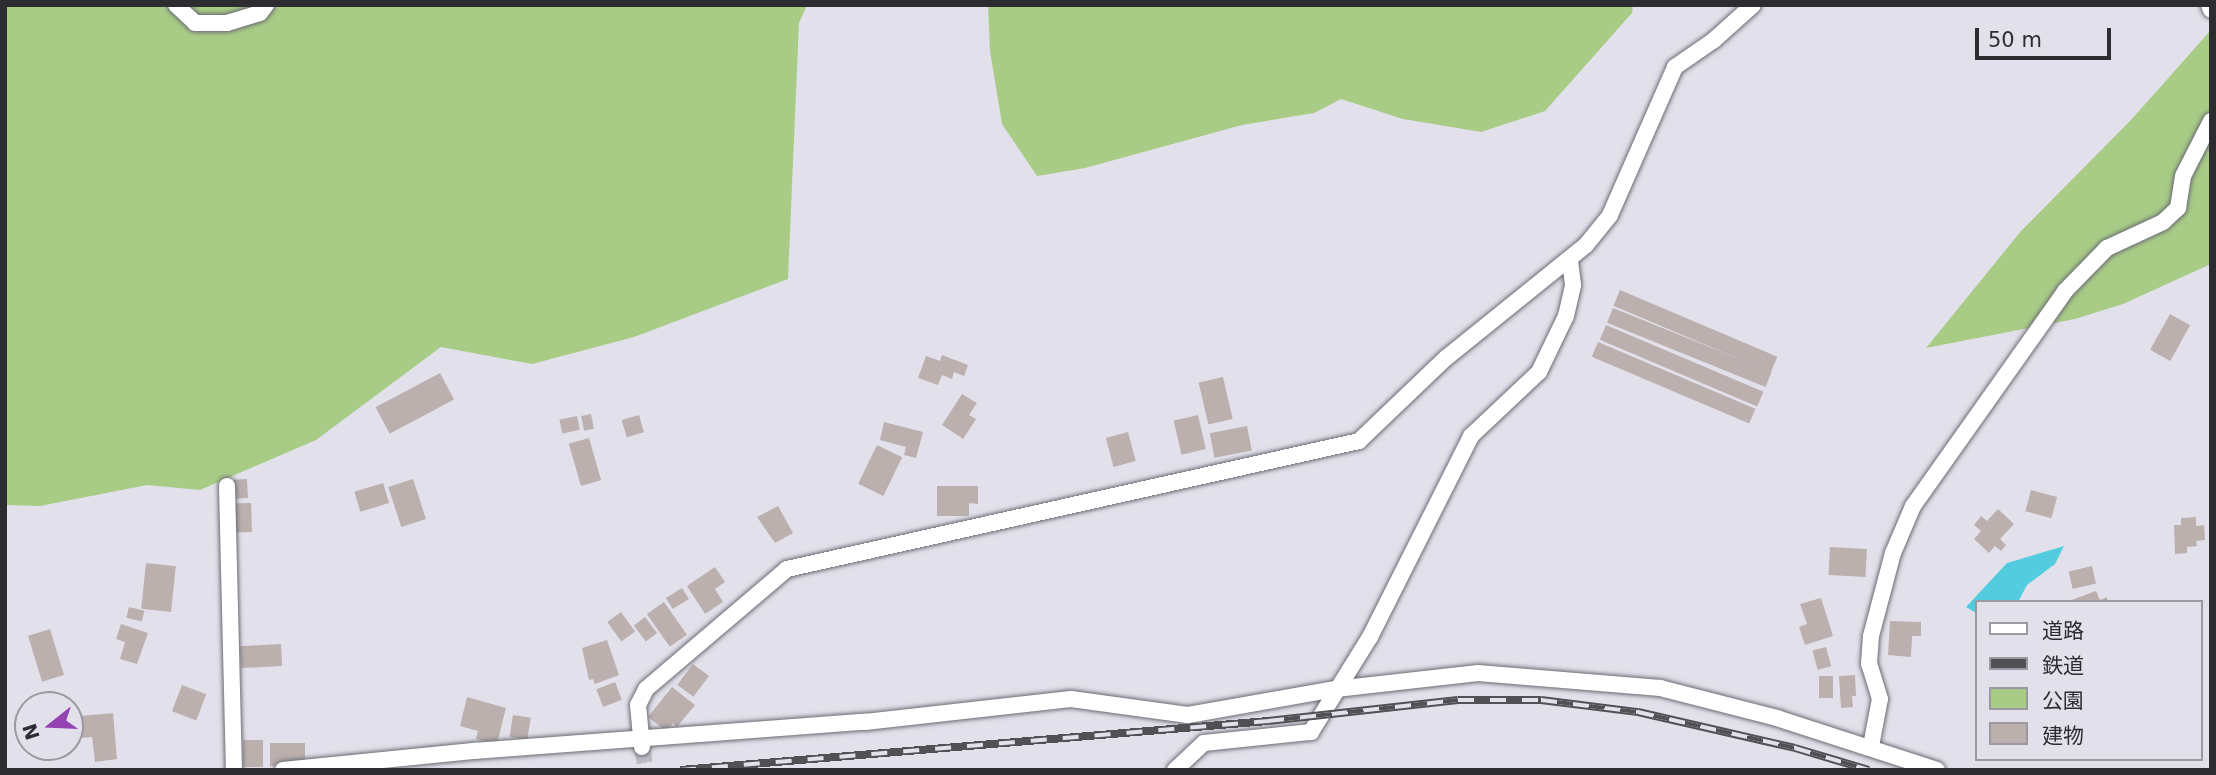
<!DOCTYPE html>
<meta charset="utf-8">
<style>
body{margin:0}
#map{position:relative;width:2216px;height:775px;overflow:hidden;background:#e2e1eb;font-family:"DejaVu Sans","Noto Sans JP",sans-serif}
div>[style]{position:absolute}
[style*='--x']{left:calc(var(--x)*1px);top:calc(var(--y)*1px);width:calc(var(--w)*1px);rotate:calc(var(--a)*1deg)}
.green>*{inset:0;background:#a8cc86}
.water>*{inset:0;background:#54cce0}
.building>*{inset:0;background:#bbb0ae;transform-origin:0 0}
.minor-tunnel>*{height:16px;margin-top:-8px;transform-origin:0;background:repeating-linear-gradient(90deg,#bebdc6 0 16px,transparent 0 24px)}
.roads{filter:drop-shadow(0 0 2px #6c6b74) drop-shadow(0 0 2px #6c6b74)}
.minor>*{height:16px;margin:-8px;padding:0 8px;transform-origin:8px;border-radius:8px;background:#fff}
.rail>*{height:8px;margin-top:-4px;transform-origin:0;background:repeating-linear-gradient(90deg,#e2e1eb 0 16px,#505055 0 32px);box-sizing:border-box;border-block:2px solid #505055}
span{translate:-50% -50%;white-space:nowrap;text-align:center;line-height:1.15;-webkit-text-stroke:5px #e2e1eb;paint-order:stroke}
.frame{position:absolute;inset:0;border:7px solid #2d2d31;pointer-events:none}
.legend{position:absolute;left:1975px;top:600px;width:228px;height:161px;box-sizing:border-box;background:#e2e1eb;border:2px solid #9a99a1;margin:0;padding:9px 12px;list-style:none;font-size:21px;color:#2d2d31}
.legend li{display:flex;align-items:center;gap:14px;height:35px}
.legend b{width:35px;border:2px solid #9a99a1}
.north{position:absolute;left:14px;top:691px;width:70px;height:70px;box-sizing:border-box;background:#e2e1eb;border:2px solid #9a99a1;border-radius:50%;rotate:252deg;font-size:19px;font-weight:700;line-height:28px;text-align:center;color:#2d2d31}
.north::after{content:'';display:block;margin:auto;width:24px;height:32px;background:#9543b2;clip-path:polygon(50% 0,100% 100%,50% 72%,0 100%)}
.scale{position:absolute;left:1975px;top:28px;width:136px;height:32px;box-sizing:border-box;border:4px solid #2d2d31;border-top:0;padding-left:9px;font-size:21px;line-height:24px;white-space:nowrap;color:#2d2d31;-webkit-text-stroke:5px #e2e1eb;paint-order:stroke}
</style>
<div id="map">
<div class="green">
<div style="clip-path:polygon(5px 5px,807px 5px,799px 23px,788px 279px,634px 337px,532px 364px,441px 347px,316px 440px,200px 490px,147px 485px,40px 506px,5px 505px)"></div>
<div style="clip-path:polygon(988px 5px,1633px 5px,1632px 13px,1545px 111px,1481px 132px,1403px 119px,1341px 99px,1314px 113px,1242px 125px,1085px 168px,1037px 176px,1002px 124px,990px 51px)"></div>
<div style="clip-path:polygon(2211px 30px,2211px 264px,2123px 304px,2075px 319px,1926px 348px,2021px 231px,2131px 120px)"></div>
</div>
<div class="water">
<div style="clip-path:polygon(2064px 546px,2055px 564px,2027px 585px,2018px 602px,1976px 602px,1976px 613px,1966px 607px,2007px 563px)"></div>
</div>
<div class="building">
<div style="left:1620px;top:290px;width:171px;height:17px;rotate:23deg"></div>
<div style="left:1613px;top:308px;width:171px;height:16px;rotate:22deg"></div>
<div style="left:2170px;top:314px;width:23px;height:41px;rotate:29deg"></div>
<div style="left:1606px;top:325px;width:171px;height:16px;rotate:23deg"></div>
<div style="left:1598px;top:342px;width:171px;height:16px;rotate:23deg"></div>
<div style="clip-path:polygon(942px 355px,968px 365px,964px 376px,954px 372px,952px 379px,942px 375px,938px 385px,918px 378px,926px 356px,940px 361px)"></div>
<div style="left:440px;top:373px;width:30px;height:73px;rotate:62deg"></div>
<div style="left:1223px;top:377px;width:43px;height:25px;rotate:77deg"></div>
<div style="clip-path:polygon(962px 394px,977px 403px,969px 415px,976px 419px,963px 439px,942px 425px)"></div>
<div style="left:591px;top:414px;width:15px;height:10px;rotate:79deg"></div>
<div style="left:639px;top:415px;width:18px;height:18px;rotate:74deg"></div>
<div style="left:1198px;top:415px;width:35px;height:25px;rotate:77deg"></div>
<div style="left:577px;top:416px;width:14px;height:18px;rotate:78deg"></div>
<div style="clip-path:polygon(884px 422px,923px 432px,916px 458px,904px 455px,906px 447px,880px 440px)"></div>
<div style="left:1247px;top:426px;width:25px;height:38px;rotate:79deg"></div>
<div style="left:1128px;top:432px;width:30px;height:23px;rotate:75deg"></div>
<div style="left:589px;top:438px;width:44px;height:21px;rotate:74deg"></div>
<div style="left:877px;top:445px;width:28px;height:43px;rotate:26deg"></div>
<div style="left:247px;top:479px;width:19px;height:14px;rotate:87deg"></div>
<div style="left:413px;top:479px;width:42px;height:26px;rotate:72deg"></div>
<div style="left:383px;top:483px;width:21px;height:30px;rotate:73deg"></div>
<div style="clip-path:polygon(937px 486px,978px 486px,978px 504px,969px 503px,969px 516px,937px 516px)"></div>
<div style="left:2031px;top:490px;width:27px;height:22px;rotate:15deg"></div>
<div style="left:251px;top:503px;width:29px;height:17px;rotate:88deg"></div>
<div style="clip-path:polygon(778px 506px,793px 533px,775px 543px,757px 517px)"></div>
<div style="clip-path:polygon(1998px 509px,2014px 524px,2000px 539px,2006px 545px,2001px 551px,1995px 546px,1989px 553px,1974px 539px,1981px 531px,1974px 525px,1981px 516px,1987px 521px)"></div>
<div style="clip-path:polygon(2196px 517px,2196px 526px,2204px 525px,2205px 540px,2196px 541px,2197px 546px,2187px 547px,2187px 553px,2175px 554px,2174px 525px,2181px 525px,2181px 518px)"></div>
<div style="left:1830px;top:547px;width:37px;height:28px;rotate:3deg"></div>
<div style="left:146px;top:563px;width:30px;height:46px;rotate:6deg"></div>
<div style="left:2092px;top:566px;width:18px;height:24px;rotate:77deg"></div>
<div style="clip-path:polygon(715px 567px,725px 582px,715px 589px,723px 602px,705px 614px,687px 586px)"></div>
<div style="left:682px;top:588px;width:13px;height:19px;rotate:58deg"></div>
<div style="clip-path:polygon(2096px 591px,2100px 600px,2107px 597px,2108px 602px,2066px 602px)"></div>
<div style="clip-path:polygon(1821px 598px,1833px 636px,1805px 645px,1799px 627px,1807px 624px,1800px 604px)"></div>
<div style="left:664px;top:602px;width:40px;height:21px;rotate:55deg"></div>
<div style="left:129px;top:607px;width:16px;height:11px;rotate:14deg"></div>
<div style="left:621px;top:612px;width:24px;height:17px;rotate:54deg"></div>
<div style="left:645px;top:617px;width:20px;height:14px;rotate:53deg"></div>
<div style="clip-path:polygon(1890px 621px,1921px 622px,1921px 636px,1912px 636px,1911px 657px,1888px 655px)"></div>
<div style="clip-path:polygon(121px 624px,148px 633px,137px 664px,120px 659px,125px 642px,116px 639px)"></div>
<div style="left:50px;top:629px;width:48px;height:23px;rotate:73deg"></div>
<div style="clip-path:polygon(607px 640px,619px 675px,595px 684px,593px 679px,589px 680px,582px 648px)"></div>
<div style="left:281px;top:644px;width:22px;height:41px;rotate:87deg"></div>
<div style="left:1826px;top:647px;width:20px;height:14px;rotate:75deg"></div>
<div style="left:693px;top:664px;width:20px;height:26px;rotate:37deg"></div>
<div style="clip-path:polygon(1855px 675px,1856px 696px,1852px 696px,1853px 707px,1841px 708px,1839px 676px)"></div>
<div style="left:1819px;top:676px;width:14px;height:22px"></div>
<div style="left:615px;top:682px;width:19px;height:20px;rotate:69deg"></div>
<div style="left:182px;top:685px;width:26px;height:28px;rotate:21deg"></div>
<div style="clip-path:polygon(672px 687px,695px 705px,677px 727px,673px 723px,666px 731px,648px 717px)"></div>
<div style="clip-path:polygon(467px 697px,506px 708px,497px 744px,476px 739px,478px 731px,460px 726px)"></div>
<div style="clip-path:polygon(113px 713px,117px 759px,95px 762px,92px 737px,70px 739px,70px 717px)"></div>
<div style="left:513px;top:715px;width:18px;height:22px;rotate:9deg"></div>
<div style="left:243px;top:740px;width:20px;height:27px"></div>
<div style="left:305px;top:743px;width:23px;height:35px;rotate:90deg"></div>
</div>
<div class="minor-tunnel">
<div style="--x:642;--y:747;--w:23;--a:80"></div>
</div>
<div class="roads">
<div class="minor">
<div style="--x:176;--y:5;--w:26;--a:43"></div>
<div style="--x:195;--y:23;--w:32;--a:0"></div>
<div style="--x:227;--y:23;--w:34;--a:-17"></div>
<div style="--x:260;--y:13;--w:10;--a:-53"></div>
<div style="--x:2209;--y:5;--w:5;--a:68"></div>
<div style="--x:227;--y:486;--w:284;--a:88.6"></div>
<div style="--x:1871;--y:746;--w:48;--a:-79.2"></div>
<div style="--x:1880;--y:699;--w:37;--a:-107"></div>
<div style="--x:1869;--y:664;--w:28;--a:-86"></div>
<div style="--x:1871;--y:636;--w:86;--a:-75.2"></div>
<div style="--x:1893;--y:553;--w:51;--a:-66.9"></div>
<div style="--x:1913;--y:506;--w:263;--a:-54.7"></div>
<div style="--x:2065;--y:291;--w:60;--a:-45.7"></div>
<div style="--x:2107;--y:248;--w:62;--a:-24.9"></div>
<div style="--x:2163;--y:222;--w:21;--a:-43"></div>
<div style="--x:2178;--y:208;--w:32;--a:-81"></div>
<div style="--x:2183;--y:176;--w:62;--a:-63"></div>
<div style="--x:642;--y:747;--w:42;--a:-95.4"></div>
<div style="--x:638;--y:705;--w:18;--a:-63"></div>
<div style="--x:646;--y:689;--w:185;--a:-40.4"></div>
<div style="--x:787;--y:569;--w:586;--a:-12.61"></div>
<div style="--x:1359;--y:441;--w:120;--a:-43.7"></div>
<div style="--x:1446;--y:358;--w:180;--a:-38.9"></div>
<div style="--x:1586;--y:245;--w:38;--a:-51"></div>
<div style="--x:1610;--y:215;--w:162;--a:-66.3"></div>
<div style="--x:1675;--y:67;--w:47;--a:-34.7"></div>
<div style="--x:1714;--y:40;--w:52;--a:-41.9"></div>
<div style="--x:283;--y:770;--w:193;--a:-5.7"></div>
<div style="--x:475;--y:751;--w:391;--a:-4.3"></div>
<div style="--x:865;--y:722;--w:207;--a:-6.4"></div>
<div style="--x:1071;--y:699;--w:118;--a:7.8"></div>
<div style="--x:1188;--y:715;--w:150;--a:-10"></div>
<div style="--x:1336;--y:689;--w:143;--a:-6.4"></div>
<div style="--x:1478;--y:673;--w:183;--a:4.7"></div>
<div style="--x:1660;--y:688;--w:121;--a:14.4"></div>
<div style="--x:1777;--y:718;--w:168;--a:18"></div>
<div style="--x:1175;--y:770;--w:40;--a:-43"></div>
<div style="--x:1204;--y:743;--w:108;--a:-5.9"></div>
<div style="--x:1311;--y:732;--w:112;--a:-58.2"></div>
<div style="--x:1370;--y:637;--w:225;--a:-63.3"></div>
<div style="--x:1471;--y:436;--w:93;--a:-43.3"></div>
<div style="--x:1539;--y:372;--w:62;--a:-64.3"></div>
<div style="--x:1566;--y:316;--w:32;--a:-77"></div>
<div style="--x:1573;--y:285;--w:24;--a:-97"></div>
</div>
</div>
<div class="rail">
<div style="--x:680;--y:770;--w:590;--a:-4.76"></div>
<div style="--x:1268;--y:721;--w:191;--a:-6.3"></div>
<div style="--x:1458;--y:700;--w:83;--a:0"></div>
<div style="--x:1541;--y:700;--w:98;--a:7.1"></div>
<div style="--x:1638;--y:712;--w:161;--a:12.9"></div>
<div style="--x:1795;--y:748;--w:77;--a:16.6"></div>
</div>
<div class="frame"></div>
<ul class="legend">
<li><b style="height:9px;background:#fff"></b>道路</li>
<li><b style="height:9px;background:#505055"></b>鉄道</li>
<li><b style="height:19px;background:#a8cc86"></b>公園</li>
<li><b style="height:19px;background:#bbb0ae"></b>建物</li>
</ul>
<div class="north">N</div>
<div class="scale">50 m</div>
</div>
